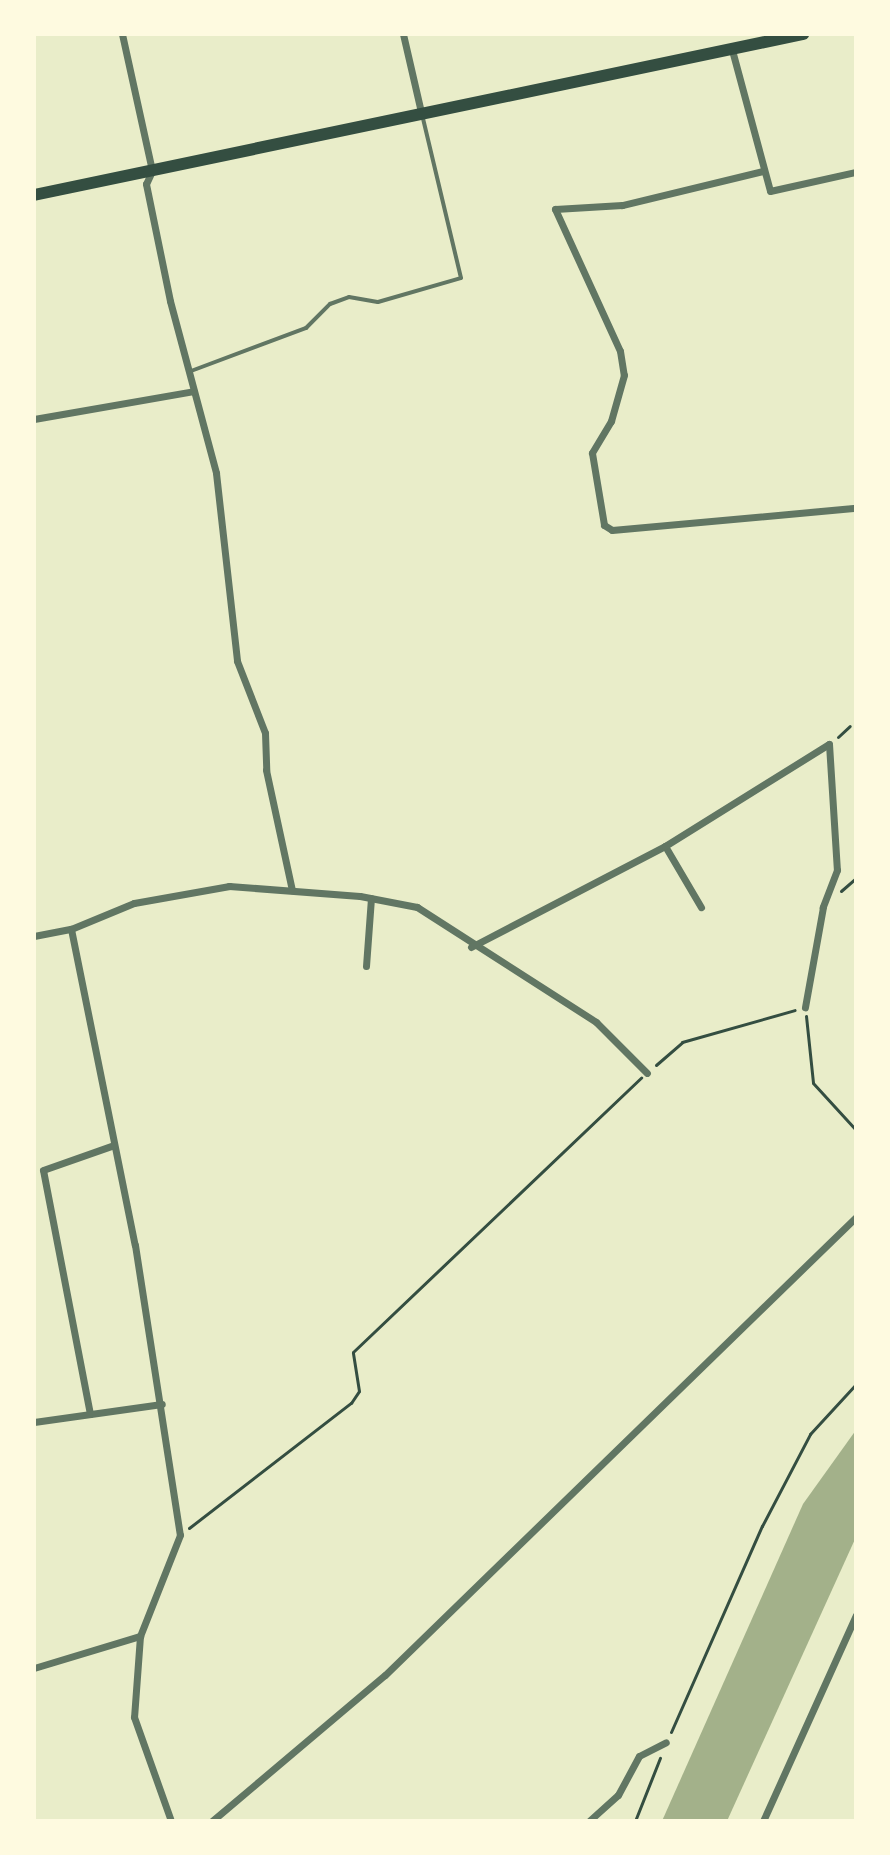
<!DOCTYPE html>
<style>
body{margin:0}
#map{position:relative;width:890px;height:1855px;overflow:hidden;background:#e9edc9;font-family:"Open Sans",sans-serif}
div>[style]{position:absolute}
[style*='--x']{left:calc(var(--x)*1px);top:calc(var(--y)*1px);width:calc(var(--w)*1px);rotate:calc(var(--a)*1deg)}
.water>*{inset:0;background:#a3b18a}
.path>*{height:3px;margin:-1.5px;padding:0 1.5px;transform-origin:1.5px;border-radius:1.5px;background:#344e41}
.service>*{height:4px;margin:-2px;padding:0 2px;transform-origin:2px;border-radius:2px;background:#617663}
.minor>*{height:7px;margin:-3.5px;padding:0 3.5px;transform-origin:3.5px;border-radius:3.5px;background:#617663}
.trunk>*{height:12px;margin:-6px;padding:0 6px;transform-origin:6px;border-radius:6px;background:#344e41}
span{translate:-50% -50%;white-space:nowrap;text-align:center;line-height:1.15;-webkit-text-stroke:8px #fefae0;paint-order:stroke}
.frame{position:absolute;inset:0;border:36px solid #fefae0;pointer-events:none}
</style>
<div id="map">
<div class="water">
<div style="clip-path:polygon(856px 1430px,856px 1537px,727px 1821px,662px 1821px,803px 1504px)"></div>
</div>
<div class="path">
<div style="--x:838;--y:737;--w:16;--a:-43"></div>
<div style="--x:841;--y:891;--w:20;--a:-41"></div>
<div style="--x:806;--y:1016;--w:67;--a:84"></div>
<div style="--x:813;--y:1083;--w:64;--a:47.5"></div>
<div style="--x:656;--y:1065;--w:35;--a:-41"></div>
<div style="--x:682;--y:1042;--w:117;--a:-15.8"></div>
<div style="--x:189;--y:1528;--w:205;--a:-37.7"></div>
<div style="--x:351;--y:1403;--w:14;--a:-56"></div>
<div style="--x:359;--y:1391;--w:39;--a:-99"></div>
<div style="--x:353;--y:1352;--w:398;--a:-43.6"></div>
<div style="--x:671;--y:1732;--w:225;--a:-66.2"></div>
<div style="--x:762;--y:1526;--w:104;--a:-62.4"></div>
<div style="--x:810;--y:1434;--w:68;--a:-47.4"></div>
<div style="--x:635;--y:1821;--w:68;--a:-68.4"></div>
</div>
<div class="service">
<div style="--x:191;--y:371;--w:123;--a:-20.5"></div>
<div style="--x:306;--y:328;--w:34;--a:-45"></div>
<div style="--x:330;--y:304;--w:20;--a:-20"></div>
<div style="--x:349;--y:297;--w:29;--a:10"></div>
<div style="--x:378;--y:302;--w:86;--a:-16.1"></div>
<div style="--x:461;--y:278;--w:164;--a:-103.4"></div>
</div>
<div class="minor">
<div style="--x:122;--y:34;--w:140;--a:77.6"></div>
<div style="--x:152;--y:171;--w:14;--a:115"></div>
<div style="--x:146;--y:184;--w:119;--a:78.4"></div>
<div style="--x:170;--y:301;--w:178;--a:75"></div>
<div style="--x:216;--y:473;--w:189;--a:83.6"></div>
<div style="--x:237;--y:661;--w:77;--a:68.7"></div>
<div style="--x:265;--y:733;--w:37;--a:88"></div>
<div style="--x:266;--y:770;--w:123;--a:77.8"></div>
<div style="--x:403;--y:34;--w:80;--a:77"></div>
<div style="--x:732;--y:50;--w:146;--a:74.9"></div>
<div style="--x:770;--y:191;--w:88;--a:-12.5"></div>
<div style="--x:763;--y:171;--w:145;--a:166.4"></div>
<div style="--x:622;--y:205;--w:67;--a:176.6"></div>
<div style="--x:555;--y:209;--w:156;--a:65.4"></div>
<div style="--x:620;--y:351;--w:24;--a:81"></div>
<div style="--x:624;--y:375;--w:48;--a:105.8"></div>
<div style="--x:611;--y:421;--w:37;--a:121"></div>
<div style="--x:592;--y:453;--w:73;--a:80.5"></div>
<div style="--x:604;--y:525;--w:9;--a:32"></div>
<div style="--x:612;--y:530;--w:245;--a:-5.2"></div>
<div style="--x:34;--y:419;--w:162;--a:-9.9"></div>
<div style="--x:665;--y:846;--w:71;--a:59.5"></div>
<div style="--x:71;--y:929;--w:322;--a:78.6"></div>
<div style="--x:135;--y:1245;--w:293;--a:81.2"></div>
<div style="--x:180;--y:1535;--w:109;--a:111.6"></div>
<div style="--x:140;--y:1636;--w:81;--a:94.2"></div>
<div style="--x:134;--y:1717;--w:110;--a:70.4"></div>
<div style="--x:34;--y:936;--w:38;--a:-11"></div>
<div style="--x:71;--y:929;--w:68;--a:-22.4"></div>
<div style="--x:134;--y:903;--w:97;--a:-10.1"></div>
<div style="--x:229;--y:886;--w:131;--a:4.4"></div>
<div style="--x:360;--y:896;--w:58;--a:10.9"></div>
<div style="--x:417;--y:907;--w:213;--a:32.7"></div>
<div style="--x:596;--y:1022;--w:72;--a:45"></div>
<div style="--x:471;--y:947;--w:219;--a:-27.5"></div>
<div style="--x:665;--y:846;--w:193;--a:-31.9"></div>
<div style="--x:829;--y:744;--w:126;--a:86.4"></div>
<div style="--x:837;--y:870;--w:40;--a:111"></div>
<div style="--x:823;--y:907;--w:102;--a:100.2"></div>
<div style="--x:366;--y:966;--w:68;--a:-85.8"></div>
<div style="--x:90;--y:1414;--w:248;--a:-100.9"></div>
<div style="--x:43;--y:1170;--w:75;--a:-19.4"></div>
<div style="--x:34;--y:1422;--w:129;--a:-8"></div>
<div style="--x:34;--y:1668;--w:111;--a:-16.8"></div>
<div style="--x:212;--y:1821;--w:226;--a:-40.2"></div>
<div style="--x:385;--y:1675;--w:657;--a:-44.2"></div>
<div style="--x:589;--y:1821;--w:39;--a:-42"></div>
<div style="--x:618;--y:1795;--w:44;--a:-61.7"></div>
<div style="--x:639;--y:1756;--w:30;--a:-27"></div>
<div style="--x:763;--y:1821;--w:226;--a:-65.7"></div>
</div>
<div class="trunk">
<div style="--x:34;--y:195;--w:786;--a:-11.82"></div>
</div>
<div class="frame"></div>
</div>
